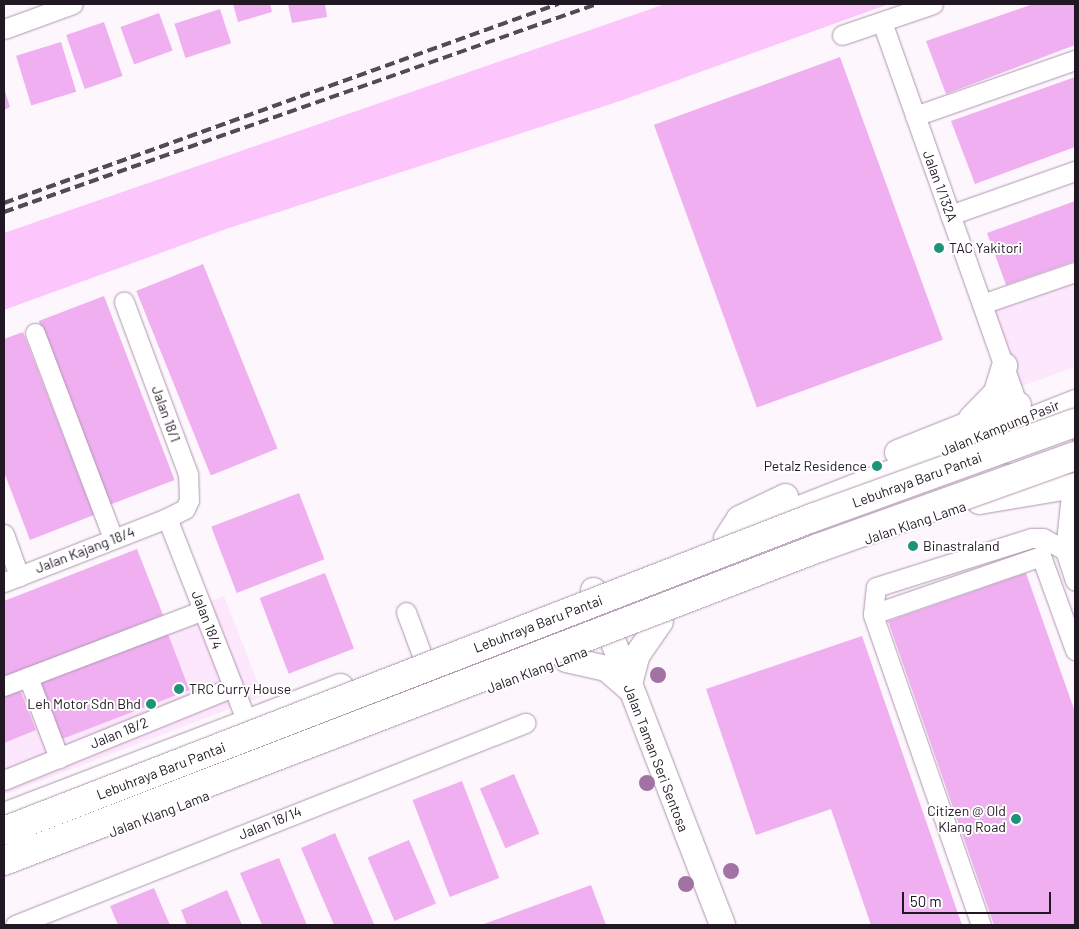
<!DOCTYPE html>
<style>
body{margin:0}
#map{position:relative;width:1079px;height:929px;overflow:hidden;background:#fdf7fd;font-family:Barlow,sans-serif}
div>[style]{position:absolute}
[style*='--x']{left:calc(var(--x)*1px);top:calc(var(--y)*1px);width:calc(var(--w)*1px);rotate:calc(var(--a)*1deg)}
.built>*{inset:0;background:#fce7fc}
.green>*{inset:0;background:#fcc5fc}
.building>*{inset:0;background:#efaff0;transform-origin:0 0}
.roads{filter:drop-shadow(0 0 1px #af94af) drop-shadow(0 0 1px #af94af)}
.minor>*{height:19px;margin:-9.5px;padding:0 9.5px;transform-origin:9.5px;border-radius:9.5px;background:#fff}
.major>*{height:25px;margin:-12.5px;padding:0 12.5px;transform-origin:12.5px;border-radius:12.5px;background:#fff}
.rail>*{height:4px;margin-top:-2px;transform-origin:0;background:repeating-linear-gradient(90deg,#534a54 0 10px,transparent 0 15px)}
.bridges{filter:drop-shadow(0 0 1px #af94af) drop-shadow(0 0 1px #af94af)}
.highway-bridge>*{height:28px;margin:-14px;padding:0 14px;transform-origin:14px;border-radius:14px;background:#fff}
.trees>*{width:16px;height:16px;margin:-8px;border-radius:50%;background:#a172a3}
.dots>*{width:14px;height:14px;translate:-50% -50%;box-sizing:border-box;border:2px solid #fff;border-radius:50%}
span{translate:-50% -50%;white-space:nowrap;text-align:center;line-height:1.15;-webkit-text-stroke:4px #fff;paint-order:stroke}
.street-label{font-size:14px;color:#221823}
.poi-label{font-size:14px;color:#221823}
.left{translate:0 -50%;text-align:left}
.right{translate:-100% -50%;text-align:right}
.frame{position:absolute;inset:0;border:5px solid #221823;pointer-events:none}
.scale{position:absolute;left:902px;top:892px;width:149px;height:22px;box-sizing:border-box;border:2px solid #221823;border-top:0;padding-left:6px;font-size:15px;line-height:18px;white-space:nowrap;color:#221823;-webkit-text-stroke:4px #fff;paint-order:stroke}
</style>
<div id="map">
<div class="built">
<div style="clip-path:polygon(1075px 276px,1075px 367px,1019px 387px,991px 306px)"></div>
<div style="clip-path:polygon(224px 596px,263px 696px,4px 795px,4px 681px)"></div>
</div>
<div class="green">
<div style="clip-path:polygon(665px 4px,889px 4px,620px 101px,229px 228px,4px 310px,4px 233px)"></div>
</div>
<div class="building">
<div style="clip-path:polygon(233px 4px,270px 4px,272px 12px,238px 22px)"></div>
<div style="clip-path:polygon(288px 4px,325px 4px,327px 17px,292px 23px)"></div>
<div style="clip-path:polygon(1033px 4px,1075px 4px,1075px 45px,946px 94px,926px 41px)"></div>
<div style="left:220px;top:9px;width:36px;height:48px;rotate:72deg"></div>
<div style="left:159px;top:13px;width:40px;height:41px;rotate:70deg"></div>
<div style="left:104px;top:22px;width:57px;height:40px;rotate:71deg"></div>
<div style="left:61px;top:42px;width:52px;height:47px;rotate:73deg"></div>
<div style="left:840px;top:57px;width:301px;height:198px;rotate:70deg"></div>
<div style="clip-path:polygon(1075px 77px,1075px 147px,975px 184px,951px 121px)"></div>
<div style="clip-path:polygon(4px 88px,10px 107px,4px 110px)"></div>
<div style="clip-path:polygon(1075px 201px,1075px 261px,1006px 285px,987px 233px)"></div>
<div style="left:203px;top:264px;width:199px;height:72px;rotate:68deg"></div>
<div style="left:104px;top:296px;width:197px;height:70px;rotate:69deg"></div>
<div style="clip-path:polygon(23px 332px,94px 515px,30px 540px,4px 472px,4px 339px)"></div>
<div style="left:299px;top:493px;width:71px;height:94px;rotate:69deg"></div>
<div style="clip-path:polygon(137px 549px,163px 615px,4px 678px,4px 601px)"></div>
<div style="left:325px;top:573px;width:81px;height:70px;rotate:69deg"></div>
<div style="clip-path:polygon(1026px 573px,1075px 712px,1075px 925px,994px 925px,888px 621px)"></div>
<div style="left:168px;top:634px;width:60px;height:142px;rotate:69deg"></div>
<div style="clip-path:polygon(862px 636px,962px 925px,871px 925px,831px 809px,756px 835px,706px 689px)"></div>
<div style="clip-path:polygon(19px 687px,36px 730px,4px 743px,4px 694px)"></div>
<div style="left:514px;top:774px;width:65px;height:37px;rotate:67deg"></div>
<div style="left:462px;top:781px;width:104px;height:53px;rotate:69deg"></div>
<div style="clip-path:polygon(335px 833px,374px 924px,371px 925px,334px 925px,301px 848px)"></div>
<div style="left:409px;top:840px;width:69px;height:45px;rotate:67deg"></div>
<div style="clip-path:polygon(279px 858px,307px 925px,262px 925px,240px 873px)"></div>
<div style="clip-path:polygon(591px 885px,606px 925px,481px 925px)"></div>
<div style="clip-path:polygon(154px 888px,170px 925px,118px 925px,110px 906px)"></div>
<div style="clip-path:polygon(227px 890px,242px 925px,187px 925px,181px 910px)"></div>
</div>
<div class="roads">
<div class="minor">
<div style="--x:882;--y:22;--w:419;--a:70.5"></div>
<div style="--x:4;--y:29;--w:73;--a:-19.9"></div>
<div style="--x:842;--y:35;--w:96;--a:-18.8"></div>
<div style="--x:915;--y:116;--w:170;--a:-19.3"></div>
<div style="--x:950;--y:215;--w:133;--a:-19.4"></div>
<div style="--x:982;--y:304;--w:98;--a:-19"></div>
<div style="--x:35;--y:333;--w:219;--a:69.2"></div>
<div style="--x:955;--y:446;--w:129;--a:-21.4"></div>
<div style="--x:1072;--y:485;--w:65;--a:96.1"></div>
<div style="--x:1065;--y:550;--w:32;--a:72"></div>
<div style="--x:167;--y:518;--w:219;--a:68.6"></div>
<div style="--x:4;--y:534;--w:45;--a:70.3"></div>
<div style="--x:4;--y:582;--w:175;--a:-21.4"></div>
<div style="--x:167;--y:518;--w:20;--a:-27"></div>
<div style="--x:185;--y:509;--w:10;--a:-66"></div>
<div style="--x:189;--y:500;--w:26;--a:-92"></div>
<div style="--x:188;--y:474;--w:184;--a:-110.4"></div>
<div style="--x:406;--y:612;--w:46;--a:69.6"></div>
<div style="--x:873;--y:614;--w:178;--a:-19"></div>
<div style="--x:1041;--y:556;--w:100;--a:70.1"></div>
<div style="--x:28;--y:677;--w:87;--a:69.1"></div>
<div style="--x:4;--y:686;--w:213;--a:-20.9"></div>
<div style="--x:4;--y:780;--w:247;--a:-22.1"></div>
<div style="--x:15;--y:925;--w:549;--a:-21.61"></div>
<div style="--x:981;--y:925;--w:329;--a:-109.2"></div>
<div style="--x:873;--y:614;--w:27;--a:-84"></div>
<div style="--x:876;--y:587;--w:163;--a:-17.5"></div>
<div style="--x:1031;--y:538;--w:12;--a:0"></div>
<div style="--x:1043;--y:538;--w:25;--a:29"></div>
</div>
<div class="major">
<div style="--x:971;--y:418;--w:36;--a:-46"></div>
<div style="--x:996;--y:392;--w:28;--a:-73"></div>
<div style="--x:1023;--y:418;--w:44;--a:34.8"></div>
<div style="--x:897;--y:452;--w:130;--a:-21.6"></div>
<div style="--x:979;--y:501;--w:97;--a:-9.5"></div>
<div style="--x:769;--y:520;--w:169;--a:-21.5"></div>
<div style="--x:926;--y:458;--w:49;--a:-10.6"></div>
<div style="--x:974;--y:449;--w:101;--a:2.3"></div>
<div style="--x:726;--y:538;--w:24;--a:-57"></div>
<div style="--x:739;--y:518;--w:51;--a:-25.6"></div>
<div style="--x:593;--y:590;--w:359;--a:68.9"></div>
<div style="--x:566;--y:659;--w:41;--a:12.7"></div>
<div style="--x:606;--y:668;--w:29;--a:41"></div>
<div style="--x:628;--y:687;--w:34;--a:-75"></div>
<div style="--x:637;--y:654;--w:40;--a:-55.1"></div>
<div style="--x:4;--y:815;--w:360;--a:-21"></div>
</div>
</div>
<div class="rail">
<div style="--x:4;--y:203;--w:589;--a:-19.76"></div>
<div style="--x:4;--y:212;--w:628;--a:-19.33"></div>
</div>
<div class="bridges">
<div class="highway-bridge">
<div style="--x:4;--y:831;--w:867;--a:-21.18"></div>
<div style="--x:812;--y:518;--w:280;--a:-19.9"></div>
<div style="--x:4;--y:861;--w:872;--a:-21.03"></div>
<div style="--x:818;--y:548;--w:273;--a:-19.7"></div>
</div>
</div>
<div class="trees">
<div style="left:658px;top:675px"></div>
<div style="left:647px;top:783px"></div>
<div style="left:731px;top:871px"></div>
<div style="left:686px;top:884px"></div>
</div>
<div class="dots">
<div style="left:939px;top:248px;background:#1d9377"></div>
<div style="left:877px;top:466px;background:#1d9377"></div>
<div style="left:913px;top:546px;background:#1d9377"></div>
<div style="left:179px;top:689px;background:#1d9377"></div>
<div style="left:151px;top:704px;background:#1d9377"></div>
<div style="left:1016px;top:819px;background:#1d9377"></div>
</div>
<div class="street-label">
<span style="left:940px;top:186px;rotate:70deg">Jalan 1/132A</span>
<span style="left:166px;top:414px;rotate:70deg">Jalan 18/1</span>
<span style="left:1000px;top:428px;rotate:-22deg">Jalan Kampung Pasir</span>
<span style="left:917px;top:480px;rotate:-20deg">Lebuhraya Baru Pantai</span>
<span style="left:915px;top:523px;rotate:-19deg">Jalan Klang Lama</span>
<span style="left:85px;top:550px;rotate:-21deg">Jalan Kajang 18/4</span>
<span style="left:207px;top:620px;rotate:69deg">Jalan 18/4</span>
<span style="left:538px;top:624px;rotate:-21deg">Lebuhraya Baru Pantai</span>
<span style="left:537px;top:670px;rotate:-21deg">Jalan Klang Lama</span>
<span style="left:119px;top:733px;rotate:-22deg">Jalan 18/2</span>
<span style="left:656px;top:758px;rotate:69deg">Jalan Taman Seri Sentosa</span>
<span style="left:161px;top:771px;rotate:-21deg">Lebuhraya Baru Pantai</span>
<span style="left:159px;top:814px;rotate:-21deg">Jalan Klang Lama</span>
<span style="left:270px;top:823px;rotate:-22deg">Jalan 18/14</span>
</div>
<div class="poi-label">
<span class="left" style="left:949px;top:248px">TAC Yakitori</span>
<span class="right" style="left:867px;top:466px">Petalz Residence</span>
<span class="left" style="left:923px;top:546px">Binastraland</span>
<span class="left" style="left:189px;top:689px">TRC Curry House</span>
<span class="right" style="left:141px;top:704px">Leh Motor Sdn Bhd</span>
<span class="right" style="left:1006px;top:819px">Citizen @ Old<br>Klang Road</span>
</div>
<div class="frame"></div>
<div class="scale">50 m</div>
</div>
